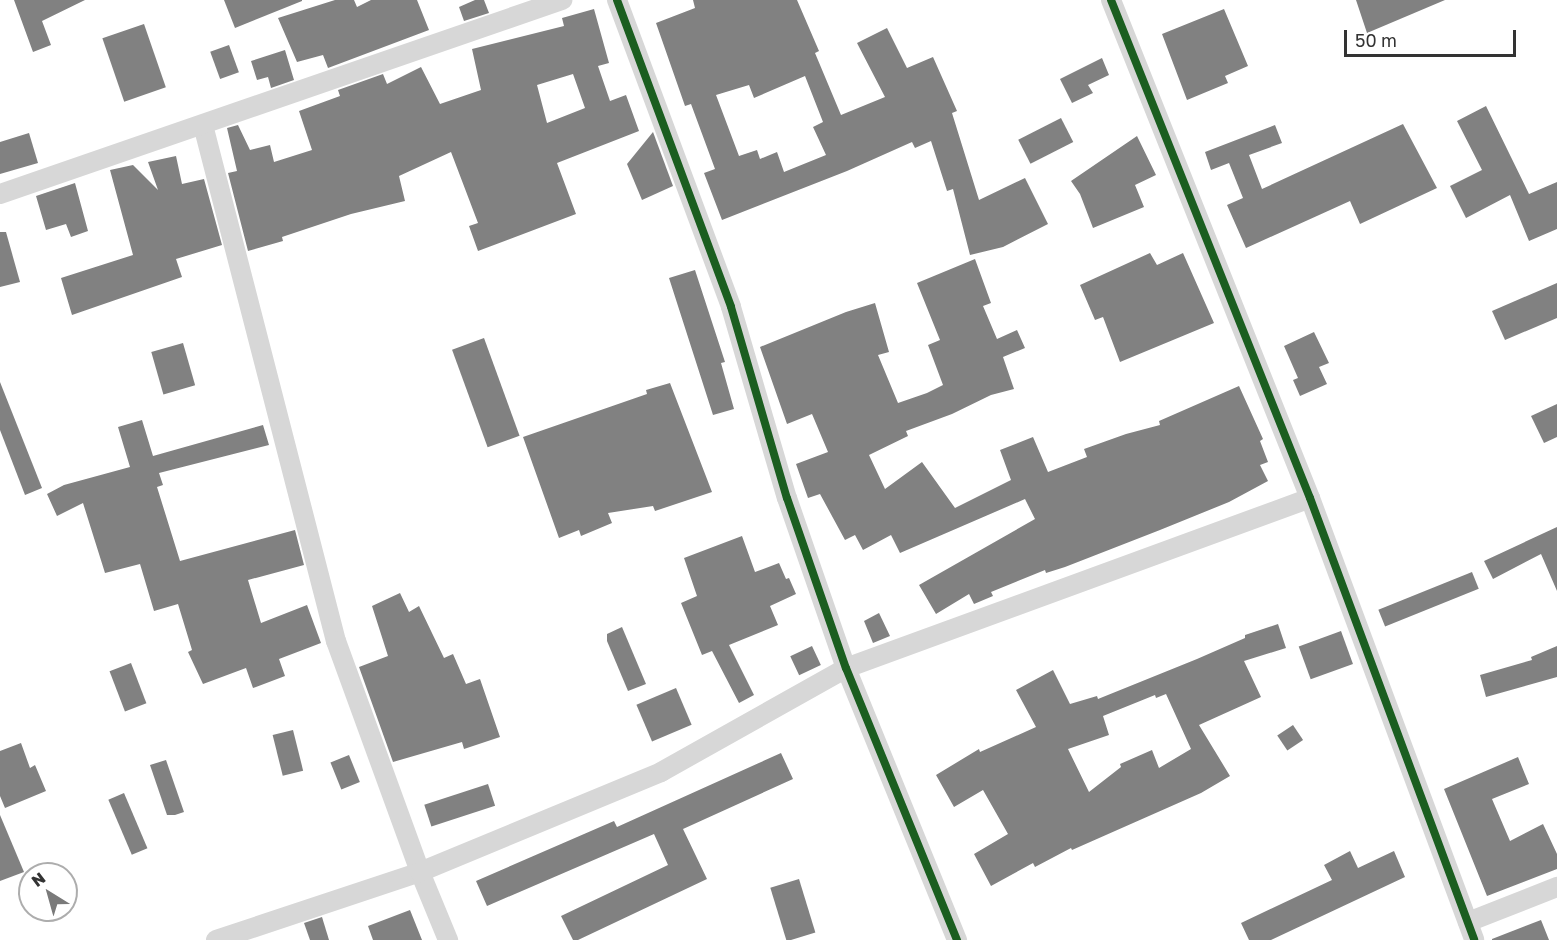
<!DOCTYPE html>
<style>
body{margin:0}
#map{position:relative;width:1557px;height:940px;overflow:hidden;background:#fff;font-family:"Golos Text",sans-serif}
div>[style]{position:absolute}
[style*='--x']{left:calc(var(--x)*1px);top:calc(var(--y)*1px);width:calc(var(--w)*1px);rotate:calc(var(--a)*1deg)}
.building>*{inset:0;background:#818181;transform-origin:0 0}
.minor>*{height:20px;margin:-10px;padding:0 10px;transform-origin:10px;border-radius:10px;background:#d7d7d7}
.cycleway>*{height:8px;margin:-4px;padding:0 4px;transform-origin:4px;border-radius:4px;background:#1b5e20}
span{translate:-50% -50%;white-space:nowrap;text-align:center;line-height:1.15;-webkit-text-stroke:6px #fff;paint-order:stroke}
.north{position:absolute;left:18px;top:862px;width:60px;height:60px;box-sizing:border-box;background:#fff;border:2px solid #adadad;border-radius:50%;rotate:323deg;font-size:16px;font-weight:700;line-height:24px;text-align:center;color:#333}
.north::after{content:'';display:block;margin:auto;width:21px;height:27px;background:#7a7a7a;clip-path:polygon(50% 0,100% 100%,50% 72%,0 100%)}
.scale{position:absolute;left:1344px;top:30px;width:172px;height:27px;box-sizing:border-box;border:3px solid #333;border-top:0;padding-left:8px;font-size:18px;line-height:21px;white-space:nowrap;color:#333;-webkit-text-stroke:4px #fff;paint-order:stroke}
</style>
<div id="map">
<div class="building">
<div style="clip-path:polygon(14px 0,85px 0,42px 21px,51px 45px,33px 52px)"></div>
<div style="clip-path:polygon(224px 0,302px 0,302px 1px,235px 28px)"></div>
<div style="clip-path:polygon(335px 0,354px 0,357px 7px,371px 0,417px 0,429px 30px,328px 68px,323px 55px,297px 62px,278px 18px)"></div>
<div style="clip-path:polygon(475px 0,484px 0,489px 13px,464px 21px,459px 7px)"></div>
<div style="clip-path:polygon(evenodd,693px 0,797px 0,819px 51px,815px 53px,841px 115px,885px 97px,857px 43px,887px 28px,907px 68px,933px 57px,957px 111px,952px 113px,979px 200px,1025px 178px,1048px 224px,1003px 247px,970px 255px,953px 189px,947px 191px,931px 141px,915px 148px,912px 142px,847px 171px,722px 220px,704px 173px,715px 169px,691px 104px,685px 106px,656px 23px,695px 8px,693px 0,805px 76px,823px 122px,813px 127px,826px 155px,784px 172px,777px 152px,760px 159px,757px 150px,739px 156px,716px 95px,749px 85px,754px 98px,805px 76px)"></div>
<div style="clip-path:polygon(1356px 0,1445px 0,1367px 33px)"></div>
<div style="clip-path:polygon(evenodd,594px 9px,609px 63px,598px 66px,610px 101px,626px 95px,639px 131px,557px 163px,576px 214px,478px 251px,469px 226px,478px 223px,451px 152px,399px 176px,405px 201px,351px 214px,282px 237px,283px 241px,248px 251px,228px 173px,237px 171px,227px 128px,238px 125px,250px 150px,270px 145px,274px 162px,312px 150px,299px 111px,340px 96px,338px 90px,383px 74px,387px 84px,421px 67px,440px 104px,481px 90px,472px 49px,564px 26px,562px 18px,594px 9px,573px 74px,585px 108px,547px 123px,537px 85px,573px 74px)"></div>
<div style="clip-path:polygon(1224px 9px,1248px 66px,1225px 76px,1228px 83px,1187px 100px,1162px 34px)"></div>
<div style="left:144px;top:24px;width:67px;height:44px;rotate:71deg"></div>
<div style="left:229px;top:45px;width:29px;height:20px;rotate:70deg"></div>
<div style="clip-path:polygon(285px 50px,294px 80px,271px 88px,268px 77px,257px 80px,251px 61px)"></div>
<div style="clip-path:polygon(1102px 58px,1109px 75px,1088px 85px,1093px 93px,1072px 103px,1060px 79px)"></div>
<div style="clip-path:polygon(1486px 106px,1529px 194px,1557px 182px,1557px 229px,1529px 241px,1510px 195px,1466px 218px,1450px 186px,1482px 170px,1457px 121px)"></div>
<div style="left:1061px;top:118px;width:27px;height:48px;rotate:63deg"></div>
<div style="clip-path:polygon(1403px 124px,1437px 188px,1360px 224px,1350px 201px,1246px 248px,1227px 205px,1243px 198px,1229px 163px,1211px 170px,1205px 152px,1275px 125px,1282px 143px,1249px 155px,1262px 189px)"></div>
<div style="clip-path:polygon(653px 132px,673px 186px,642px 200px,627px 164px)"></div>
<div style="clip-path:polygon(29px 133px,38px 163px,0 174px,0 142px)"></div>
<div style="clip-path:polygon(1137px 136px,1156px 175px,1135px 185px,1144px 207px,1093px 228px,1080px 194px,1071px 181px)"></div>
<div style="clip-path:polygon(176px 156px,182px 184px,204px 179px,222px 245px,176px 259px,182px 277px,72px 315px,61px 278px,133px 255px,110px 170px,133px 165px,158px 190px,148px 162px)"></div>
<div style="clip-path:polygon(75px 183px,88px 231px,71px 237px,66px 224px,46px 230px,36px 196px)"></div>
<div style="clip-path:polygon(0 232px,6px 232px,20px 282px,0 287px)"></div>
<div style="clip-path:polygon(1150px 253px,1157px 265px,1183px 253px,1214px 323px,1120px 362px,1103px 317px,1095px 320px,1080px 285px)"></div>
<div style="clip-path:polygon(975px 259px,991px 303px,983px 306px,997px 339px,1017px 330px,1025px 348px,1003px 357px,1014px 389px,991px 395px,952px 414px,906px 431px,908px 436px,869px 455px,885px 489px,922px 462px,955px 508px,1011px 480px,1000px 450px,1033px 437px,1048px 472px,1087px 457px,1084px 449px,1126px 434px,1160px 425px,1159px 421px,1239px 386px,1263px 439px,1260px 441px,1268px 462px,1260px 465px,1268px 481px,1229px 502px,1160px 530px,1065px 567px,1046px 573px,1045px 570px,991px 592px,993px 596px,974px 604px,969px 594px,936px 614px,919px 585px,1035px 519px,1025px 499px,900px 553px,891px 535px,863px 550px,855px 535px,845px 540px,820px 494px,808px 498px,796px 464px,828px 452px,812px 414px,787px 424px,760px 347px,846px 312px,875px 303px,889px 352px,878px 355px,898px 403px,927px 393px,943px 385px,928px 345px,940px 340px,917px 283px)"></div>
<div style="clip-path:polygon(695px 270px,725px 362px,721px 363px,734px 409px,713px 415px,669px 278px)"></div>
<div style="clip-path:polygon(1557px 283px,1557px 318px,1505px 340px,1492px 311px)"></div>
<div style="clip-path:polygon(1314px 332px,1329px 363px,1319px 367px,1327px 384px,1300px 396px,1293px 380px,1298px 378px,1284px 346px)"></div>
<div style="left:484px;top:338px;width:104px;height:34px;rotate:70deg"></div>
<div style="left:183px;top:343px;width:44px;height:33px;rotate:74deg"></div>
<div style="clip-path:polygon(0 382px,42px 488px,25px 495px,0 430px)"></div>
<div style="clip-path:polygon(670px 383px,712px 492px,655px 511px,653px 506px,608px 513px,612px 523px,581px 536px,579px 530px,559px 538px,523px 437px,647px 394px,646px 390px)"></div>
<div style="clip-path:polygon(1557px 404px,1557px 437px,1544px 443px,1531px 416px)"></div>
<div style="clip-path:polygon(142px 420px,153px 456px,263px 425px,269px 445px,159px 473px,163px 485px,157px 487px,180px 561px,295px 530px,304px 565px,248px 580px,261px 623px,307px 605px,321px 643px,279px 659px,285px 676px,253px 688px,246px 668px,203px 684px,188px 652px,192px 650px,178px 604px,154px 611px,140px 564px,105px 573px,83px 503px,57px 516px,47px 494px,64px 485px,130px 467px,118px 427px)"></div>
<div style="clip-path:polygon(1557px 527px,1557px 591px,1541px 554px,1493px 579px,1484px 561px)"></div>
<div style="clip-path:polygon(742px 536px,755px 572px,779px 563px,786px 579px,789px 578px,796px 594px,770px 606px,778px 625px,729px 645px,754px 695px,739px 703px,712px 651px,702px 655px,681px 603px,697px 596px,684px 558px)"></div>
<div style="left:1472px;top:572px;width:18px;height:101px;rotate:68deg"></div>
<div style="clip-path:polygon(400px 593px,409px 612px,419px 606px,444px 658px,453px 654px,466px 684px,480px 679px,500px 737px,464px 749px,462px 742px,393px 762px,359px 667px,388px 656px,372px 606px)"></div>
<div style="clip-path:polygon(879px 613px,890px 636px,873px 643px,864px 621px)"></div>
<div style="clip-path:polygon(evenodd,1278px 624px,1286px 648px,1244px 661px,1261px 697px,1199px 725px,1230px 776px,1201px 793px,1072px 850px,1071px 848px,1035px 867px,1033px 863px,991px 886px,974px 854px,1008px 834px,983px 790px,954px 807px,936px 775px,979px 749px,980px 752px,1036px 727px,1016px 690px,1053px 670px,1070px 704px,1097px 696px,1098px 699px,1197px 659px,1245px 638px,1245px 635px,1278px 624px,1166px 694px,1191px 749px,1159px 768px,1152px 750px,1120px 764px,1121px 767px,1089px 792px,1068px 749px,1109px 735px,1103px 716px,1155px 695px,1156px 698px,1166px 694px)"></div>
<div style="clip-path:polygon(622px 627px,646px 684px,628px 691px,607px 641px,607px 634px)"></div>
<div style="left:1341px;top:631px;width:35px;height:45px;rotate:70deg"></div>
<div style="left:812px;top:646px;width:21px;height:24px;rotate:65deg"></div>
<div style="clip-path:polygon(1557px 646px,1557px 677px,1486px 697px,1480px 675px,1532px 660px,1531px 657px)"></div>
<div style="left:131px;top:663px;width:43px;height:23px;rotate:69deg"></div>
<div style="left:676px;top:688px;width:40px;height:43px;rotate:67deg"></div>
<div style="left:1293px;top:725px;width:18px;height:19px;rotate:56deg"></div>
<div style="left:293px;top:730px;width:42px;height:21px;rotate:76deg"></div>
<div style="clip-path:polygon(21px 743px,30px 768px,35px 765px,46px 791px,5px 808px,0 796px,0 751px)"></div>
<div style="clip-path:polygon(781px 753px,793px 779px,683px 829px,707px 879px,578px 940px,573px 940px,561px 916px,668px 865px,654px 834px,487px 906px,476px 881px,614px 821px,617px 827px)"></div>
<div style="left:349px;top:755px;width:29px;height:20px;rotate:68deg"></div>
<div style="clip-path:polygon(1518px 757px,1529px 784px,1492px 799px,1510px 841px,1543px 824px,1557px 854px,1557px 869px,1487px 896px,1444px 789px)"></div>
<div style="clip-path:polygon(166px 760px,184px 812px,175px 815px,167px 815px,150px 765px)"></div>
<div style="left:488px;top:784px;width:23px;height:67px;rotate:72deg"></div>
<div style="left:124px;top:793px;width:60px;height:17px;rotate:67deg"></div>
<div style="clip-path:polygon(0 815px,24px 872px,0 881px)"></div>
<div style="clip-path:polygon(1350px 851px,1358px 868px,1394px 851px,1405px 877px,1271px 940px,1249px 940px,1241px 923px,1332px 880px,1324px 865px)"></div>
<div style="left:799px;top:879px;width:56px;height:30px;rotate:73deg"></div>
<div style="clip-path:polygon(410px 910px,422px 940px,373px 940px,368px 926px)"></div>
<div style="clip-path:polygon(322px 917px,329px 940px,310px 940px,304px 923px)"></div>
<div style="clip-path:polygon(1541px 920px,1549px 940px,1492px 940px,1492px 939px)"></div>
</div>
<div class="minor">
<div style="--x:617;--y:0;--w:327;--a:69.6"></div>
<div style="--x:731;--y:307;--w:199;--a:73.7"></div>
<div style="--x:787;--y:498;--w:180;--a:70.9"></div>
<div style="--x:846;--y:668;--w:294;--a:67.8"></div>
<div style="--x:1111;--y:0;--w:536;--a:68.22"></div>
<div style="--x:1310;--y:498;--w:471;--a:69.6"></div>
<div style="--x:203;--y:125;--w:533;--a:75.55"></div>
<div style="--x:336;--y:641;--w:246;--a:70"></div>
<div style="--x:420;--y:872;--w:74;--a:67.6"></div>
<div style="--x:0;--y:194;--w:595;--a:-19.04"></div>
<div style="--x:1468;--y:922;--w:96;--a:-21.5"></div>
<div style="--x:216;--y:940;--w:215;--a:-18.4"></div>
<div style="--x:420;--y:872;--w:261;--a:-22.5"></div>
<div style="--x:661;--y:772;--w:212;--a:-29.3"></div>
<div style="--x:846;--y:668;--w:494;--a:-20.1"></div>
</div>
<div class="cycleway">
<div style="--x:617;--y:0;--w:327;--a:69.6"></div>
<div style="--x:731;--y:307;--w:199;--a:73.7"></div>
<div style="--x:787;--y:498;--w:180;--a:70.9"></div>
<div style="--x:846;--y:668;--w:294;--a:67.8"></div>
<div style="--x:1111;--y:0;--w:536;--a:68.22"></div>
<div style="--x:1310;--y:498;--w:471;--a:69.6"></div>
</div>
<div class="north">N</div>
<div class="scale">50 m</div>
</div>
